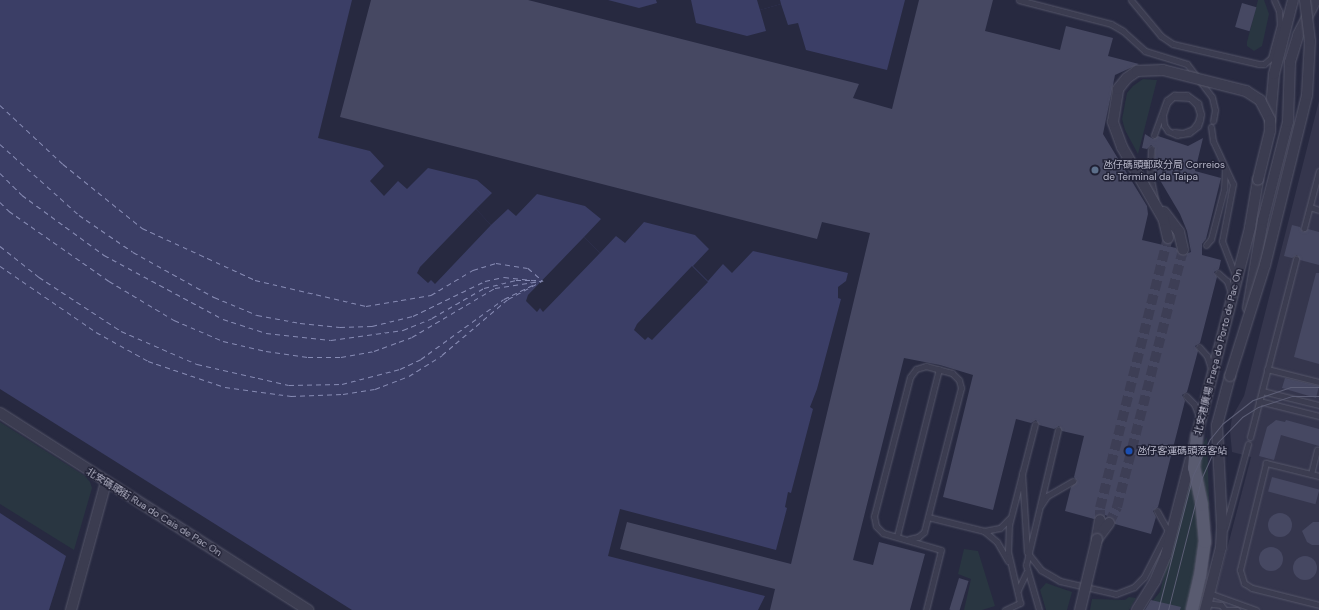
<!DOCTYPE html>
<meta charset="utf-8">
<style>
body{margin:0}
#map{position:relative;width:1319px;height:610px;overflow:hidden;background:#272940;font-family:"DM Sans","Noto Sans SC",sans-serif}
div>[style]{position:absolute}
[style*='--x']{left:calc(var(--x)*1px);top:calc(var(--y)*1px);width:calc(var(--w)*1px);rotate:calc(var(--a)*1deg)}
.airport>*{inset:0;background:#35364d}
.green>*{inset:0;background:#293641}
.water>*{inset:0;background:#3b3e66}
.pier>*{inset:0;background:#272940}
.ferry>*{height:1px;margin-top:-0.5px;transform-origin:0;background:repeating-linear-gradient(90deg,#878bb4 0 5px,transparent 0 9px)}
.building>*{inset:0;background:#464862;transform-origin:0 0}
.round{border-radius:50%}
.minor-tunnel>*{height:10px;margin-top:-5px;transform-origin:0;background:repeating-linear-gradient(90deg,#3d3e55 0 10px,transparent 0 15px)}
.roads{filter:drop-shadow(0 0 1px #56576a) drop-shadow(0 0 1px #56576a)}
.service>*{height:5px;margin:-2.5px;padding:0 2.5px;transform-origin:2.5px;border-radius:2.5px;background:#3b3c50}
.minor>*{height:10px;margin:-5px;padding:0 5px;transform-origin:5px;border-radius:5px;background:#3b3c50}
.primary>*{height:12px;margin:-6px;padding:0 6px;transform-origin:6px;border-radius:6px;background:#595b70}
.tram>*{height:1px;margin:-0.5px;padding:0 0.5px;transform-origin:0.5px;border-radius:0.5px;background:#5d5f77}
.bridges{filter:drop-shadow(0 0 1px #56576a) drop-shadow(0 0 1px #56576a)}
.minor-bridge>*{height:10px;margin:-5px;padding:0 5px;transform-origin:5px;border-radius:5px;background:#3b3c50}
.dots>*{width:11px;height:11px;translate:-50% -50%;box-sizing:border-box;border:2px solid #202135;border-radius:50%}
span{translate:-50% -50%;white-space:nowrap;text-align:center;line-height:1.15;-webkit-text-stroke:3px #202135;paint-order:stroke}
.poi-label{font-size:10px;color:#b8b8ca}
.left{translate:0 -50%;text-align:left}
.street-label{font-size:10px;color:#b8b8ca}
</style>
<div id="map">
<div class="airport">
<div style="clip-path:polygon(1319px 101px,1319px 610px,1211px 610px,1251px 457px,1232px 452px,1230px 431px,1232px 417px,1244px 396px)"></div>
</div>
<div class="green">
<div style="clip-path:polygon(1258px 0,1264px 0,1269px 14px,1262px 46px,1254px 51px,1247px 46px,1247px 42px)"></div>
<div style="clip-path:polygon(1143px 79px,1157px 80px,1138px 154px,1125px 130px,1122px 119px,1127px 93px,1133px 86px)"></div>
<div style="clip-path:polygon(0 422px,85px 476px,90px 482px,92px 488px,74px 550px,0 504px)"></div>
<div style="clip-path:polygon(1207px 437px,1210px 533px,1195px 610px,1145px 610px,1160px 592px,1192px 461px)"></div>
<div style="clip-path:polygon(964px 549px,978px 551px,995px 606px,982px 610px,964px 610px,971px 579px,958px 574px)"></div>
<div style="clip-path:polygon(1046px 583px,1072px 592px,1067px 610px,1046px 610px,1040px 590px)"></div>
<div style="clip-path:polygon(1129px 597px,1136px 598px,1129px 610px,1090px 610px,1092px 599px,1125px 600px)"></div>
</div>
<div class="water">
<div style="clip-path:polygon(0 0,352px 0,318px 138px,370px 151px,384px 166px,370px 181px,384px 196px,398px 181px,407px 189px,428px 168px,477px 180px,492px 193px,476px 209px,491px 225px,508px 209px,516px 216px,537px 194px,585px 206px,601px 219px,584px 237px,600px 253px,616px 236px,625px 243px,644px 222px,695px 235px,709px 249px,693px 266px,708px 281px,723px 264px,732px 273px,753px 251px,848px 273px,846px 281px,838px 287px,838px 298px,841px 299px,817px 389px,810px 407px,813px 409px,791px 493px,788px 492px,785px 507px,787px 508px,776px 550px,620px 509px,608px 556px,765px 596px,758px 610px,352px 610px,0 389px)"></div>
<div style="clip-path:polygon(608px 0,656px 0,657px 3px,639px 8px)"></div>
<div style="clip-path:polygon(691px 0,905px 0,887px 70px,806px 50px,798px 23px,788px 25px,781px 4px,760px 10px,766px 31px,747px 36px,696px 23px)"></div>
<div style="clip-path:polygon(0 513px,66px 556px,49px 610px,0 610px)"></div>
</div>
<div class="pier">
<div style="clip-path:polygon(757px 0,780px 0,781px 4px,760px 10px)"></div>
<div style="clip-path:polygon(476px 209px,491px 225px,435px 284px,431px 280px,428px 283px,417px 273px,420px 267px)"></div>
<div style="clip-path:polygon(584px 237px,600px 253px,543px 312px,540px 308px,537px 312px,526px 301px,528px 295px)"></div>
<div style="clip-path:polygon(692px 266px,708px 282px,652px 340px,648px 337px,645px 340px,634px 330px,637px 324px)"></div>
</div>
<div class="ferry">
<div style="--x:0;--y:105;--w:86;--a:43.1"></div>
<div style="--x:63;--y:164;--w:102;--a:39"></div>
<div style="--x:142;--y:228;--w:124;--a:24.7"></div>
<div style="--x:255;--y:280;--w:114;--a:13.2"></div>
<div style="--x:366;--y:306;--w:66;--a:-9.6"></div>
<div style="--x:431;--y:295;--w:49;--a:-30.8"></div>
<div style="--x:473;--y:270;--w:24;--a:-17"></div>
<div style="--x:496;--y:263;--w:32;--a:9"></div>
<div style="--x:528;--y:268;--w:20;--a:41"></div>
<div style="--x:0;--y:144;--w:106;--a:41.9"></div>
<div style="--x:79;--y:215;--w:65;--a:34.4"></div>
<div style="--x:133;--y:252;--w:93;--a:29.1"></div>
<div style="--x:214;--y:297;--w:47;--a:22.7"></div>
<div style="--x:257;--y:315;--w:44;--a:10.5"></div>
<div style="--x:300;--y:323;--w:40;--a:5.7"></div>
<div style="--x:340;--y:327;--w:32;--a:-2"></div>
<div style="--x:372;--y:326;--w:42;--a:-13.7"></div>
<div style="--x:413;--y:316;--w:80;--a:-25.9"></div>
<div style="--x:485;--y:281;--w:19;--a:-12"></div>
<div style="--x:504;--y:277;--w:38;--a:6"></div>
<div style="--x:0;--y:173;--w:31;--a:45"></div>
<div style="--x:22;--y:195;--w:102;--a:36.2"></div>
<div style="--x:104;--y:255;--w:135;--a:28.3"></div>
<div style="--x:223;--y:319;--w:45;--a:18"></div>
<div style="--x:266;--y:333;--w:65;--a:6.1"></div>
<div style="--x:331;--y:340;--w:73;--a:-7.9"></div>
<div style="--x:403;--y:330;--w:31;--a:-22"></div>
<div style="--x:432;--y:318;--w:60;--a:-30"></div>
<div style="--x:484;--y:288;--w:33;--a:-14"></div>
<div style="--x:516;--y:280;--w:20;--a:0"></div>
<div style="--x:0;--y:202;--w:13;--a:45"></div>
<div style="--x:9;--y:211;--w:122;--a:35"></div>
<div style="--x:109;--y:281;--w:76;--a:31"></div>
<div style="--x:174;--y:320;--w:53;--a:23.2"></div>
<div style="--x:223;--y:341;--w:44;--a:13.1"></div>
<div style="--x:266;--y:351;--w:42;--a:8.1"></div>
<div style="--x:308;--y:357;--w:33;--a:0"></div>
<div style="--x:341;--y:357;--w:34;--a:-10"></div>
<div style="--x:374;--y:351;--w:40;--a:-20.2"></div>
<div style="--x:412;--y:337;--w:96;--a:-30.6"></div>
<div style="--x:495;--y:288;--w:46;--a:-8.8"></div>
<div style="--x:0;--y:246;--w:50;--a:38.5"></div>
<div style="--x:39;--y:277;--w:98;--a:33.4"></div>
<div style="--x:121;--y:331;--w:83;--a:23.5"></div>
<div style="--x:197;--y:364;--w:94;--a:12.9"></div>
<div style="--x:289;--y:385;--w:53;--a:-1.1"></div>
<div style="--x:342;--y:384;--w:60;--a:-14.5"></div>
<div style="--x:400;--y:369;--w:23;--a:-25"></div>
<div style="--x:421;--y:359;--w:102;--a:-35.9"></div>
<div style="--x:504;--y:299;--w:32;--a:-26"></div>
<div style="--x:0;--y:266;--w:116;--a:34.5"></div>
<div style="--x:96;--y:332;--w:60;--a:29.1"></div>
<div style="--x:148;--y:361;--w:81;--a:18.7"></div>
<div style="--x:225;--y:387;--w:67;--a:7.8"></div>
<div style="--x:291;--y:396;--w:52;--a:-2.2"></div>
<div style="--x:343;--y:394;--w:32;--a:-9"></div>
<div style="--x:375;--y:389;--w:36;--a:-21"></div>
<div style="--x:409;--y:376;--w:39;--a:-32"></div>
<div style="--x:442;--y:355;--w:87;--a:-40.3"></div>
<div style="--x:508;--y:299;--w:38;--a:-28"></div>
</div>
<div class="building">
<div style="clip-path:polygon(371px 0,528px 0,859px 84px,853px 98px,892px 109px,919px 0,993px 0,985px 31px,1060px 50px,1066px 26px,1113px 38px,1108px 56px,1139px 64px,1115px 75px,1103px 134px,1147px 206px,1148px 214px,1142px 240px,1176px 248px,1181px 256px,1191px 252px,1187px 231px,1180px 214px,1154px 170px,1155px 148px,1151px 145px,1147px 149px,1142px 148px,1145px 134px,1153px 139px,1158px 136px,1188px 146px,1203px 138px,1195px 171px,1221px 178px,1206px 239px,1202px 244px,1202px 255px,1221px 260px,1219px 269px,1214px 272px,1217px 277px,1200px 343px,1195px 346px,1198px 351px,1187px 392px,1182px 395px,1185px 401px,1158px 507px,1153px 511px,1156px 517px,1151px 534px,1115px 524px,1113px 518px,1102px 514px,1094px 519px,1065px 511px,1071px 487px,1077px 481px,1074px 477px,1084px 436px,1062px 431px,1059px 426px,1054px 429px,1039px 425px,1036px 420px,1031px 423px,1016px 419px,993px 510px,943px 497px,973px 375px,940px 365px,904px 358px,853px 560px,873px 565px,879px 542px,925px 554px,910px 610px,770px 610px,775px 589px,620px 549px,627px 522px,791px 564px,870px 233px,822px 222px,817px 239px,340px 117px)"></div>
<div style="left:1242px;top:3px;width:15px;height:25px;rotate:16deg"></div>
<div style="clip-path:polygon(1292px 225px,1300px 227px,1303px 232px,1308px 229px,1319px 232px,1319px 265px,1300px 260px,1297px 255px,1292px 258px,1284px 256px)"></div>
<div style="clip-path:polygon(1316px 273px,1319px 273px,1319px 364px,1294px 357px)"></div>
<div style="clip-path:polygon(1285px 378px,1319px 386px,1316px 398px,1282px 388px)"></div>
<div style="clip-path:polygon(1276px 420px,1285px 422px,1286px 420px,1319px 429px,1319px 446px,1281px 435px,1274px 460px,1259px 456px,1267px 427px)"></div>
<div style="left:1272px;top:477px;width:49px;height:15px;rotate:15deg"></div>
<div class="round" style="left:1268px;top:513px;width:24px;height:24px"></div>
<div style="clip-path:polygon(1313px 522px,1319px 522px,1319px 545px,1312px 545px,1307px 542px,1302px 531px)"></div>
<div class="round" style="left:1259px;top:547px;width:24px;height:24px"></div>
<div class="round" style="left:1293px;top:556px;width:24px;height:24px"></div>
<div style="left:959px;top:578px;width:10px;height:33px;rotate:17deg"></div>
<div style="clip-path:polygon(1151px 600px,1181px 607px,1180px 610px,1145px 610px)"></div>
</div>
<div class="minor-tunnel">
<div style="--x:1100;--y:520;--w:12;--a:-90"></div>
<div style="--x:1100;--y:508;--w:278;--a:-75.9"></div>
<div style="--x:1109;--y:523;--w:18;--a:-63"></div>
<div style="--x:1117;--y:507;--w:265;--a:-75.6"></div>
</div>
<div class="roads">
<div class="service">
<div style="--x:1019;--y:0;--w:95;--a:14.6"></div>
<div style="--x:1111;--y:24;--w:14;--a:30"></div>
<div style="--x:1123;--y:31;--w:30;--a:42"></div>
<div style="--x:1145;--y:51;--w:44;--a:17.2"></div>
<div style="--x:1187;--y:64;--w:41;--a:52.9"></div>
<div style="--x:1212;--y:97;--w:13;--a:77"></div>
<div style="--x:1215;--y:110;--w:11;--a:100"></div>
<div style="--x:1131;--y:0;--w:47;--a:50.2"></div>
<div style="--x:1161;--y:36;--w:14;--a:34"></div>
<div style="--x:1173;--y:44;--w:88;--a:13.1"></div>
<div style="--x:1259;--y:64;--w:5;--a:0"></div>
<div style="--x:1264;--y:64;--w:9;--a:-41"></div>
<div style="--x:1271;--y:58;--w:34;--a:-75"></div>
<div style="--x:1280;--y:25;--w:14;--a:-94"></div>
<div style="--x:1279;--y:11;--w:12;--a:-114"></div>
<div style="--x:1211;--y:127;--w:14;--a:82"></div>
<div style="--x:1213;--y:141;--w:47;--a:65.1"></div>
<div style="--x:1233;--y:184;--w:58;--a:100.9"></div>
<div style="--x:1222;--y:241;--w:36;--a:69"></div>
<div style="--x:1154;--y:135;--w:37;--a:-70"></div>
<div style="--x:1167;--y:100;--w:9;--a:-36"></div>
<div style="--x:1174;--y:95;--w:13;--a:0"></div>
<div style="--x:1187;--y:95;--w:14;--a:36"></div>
<div style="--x:1198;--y:103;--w:11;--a:75"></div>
<div style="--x:1201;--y:114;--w:6;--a:99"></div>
<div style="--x:1200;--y:120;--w:6;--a:108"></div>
<div style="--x:1198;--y:126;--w:11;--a:142"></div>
<div style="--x:1189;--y:133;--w:12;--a:171"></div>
<div style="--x:1177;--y:135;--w:10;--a:-156"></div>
<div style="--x:1168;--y:131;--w:7;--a:-124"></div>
<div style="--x:1164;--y:125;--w:10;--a:-96"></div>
<div style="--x:1163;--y:115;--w:13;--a:-72"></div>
<div style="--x:1167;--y:103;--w:8;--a:-45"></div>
<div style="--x:1173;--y:97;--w:17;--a:3"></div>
<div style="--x:1190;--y:98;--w:10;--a:45"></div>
<div style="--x:1197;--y:105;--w:9;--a:72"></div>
<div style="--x:1200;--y:114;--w:8;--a:104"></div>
<div style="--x:1198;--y:122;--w:9;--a:126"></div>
<div style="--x:1193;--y:129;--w:11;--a:158"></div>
<div style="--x:1183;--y:133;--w:9;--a:-174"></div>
<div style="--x:1151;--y:149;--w:26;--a:92"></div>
<div style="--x:1150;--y:175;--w:25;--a:78"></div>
<div style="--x:1310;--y:207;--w:9;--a:18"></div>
<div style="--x:1304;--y:228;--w:59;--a:-75.3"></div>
<div style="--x:1206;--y:245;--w:8;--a:-50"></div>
<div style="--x:1211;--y:239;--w:52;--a:-75.4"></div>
<div style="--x:1224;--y:189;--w:21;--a:-87"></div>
<div style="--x:1218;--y:273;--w:12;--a:42"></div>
<div style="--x:1227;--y:281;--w:13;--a:72"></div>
<div style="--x:1199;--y:347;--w:12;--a:48"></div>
<div style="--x:1207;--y:356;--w:13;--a:72"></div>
<div style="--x:1267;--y:369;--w:54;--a:14"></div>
<div style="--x:1262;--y:391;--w:59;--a:13.8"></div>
<div style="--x:1186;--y:396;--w:11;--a:45"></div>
<div style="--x:1194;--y:404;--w:13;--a:67"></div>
<div style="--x:1259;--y:401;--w:62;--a:14"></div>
<div style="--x:1250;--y:437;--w:184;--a:-75.5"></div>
<div style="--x:1022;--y:473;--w:79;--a:86.4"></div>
<div style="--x:1027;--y:552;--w:23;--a:52"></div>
<div style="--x:1041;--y:570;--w:22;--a:30"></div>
<div style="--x:1060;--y:581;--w:57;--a:13.1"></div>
<div style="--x:1116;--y:594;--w:19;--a:-21"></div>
<div style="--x:1134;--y:587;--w:14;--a:-45"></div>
<div style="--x:1144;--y:577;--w:55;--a:-63"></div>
<div style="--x:1311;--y:474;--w:25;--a:-76"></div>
<div style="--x:1319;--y:476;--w:55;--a:-166.2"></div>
<div style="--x:1266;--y:463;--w:110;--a:103.7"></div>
<div style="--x:1240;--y:570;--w:14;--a:73"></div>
<div style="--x:1244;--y:583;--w:9;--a:32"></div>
<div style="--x:1252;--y:588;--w:69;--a:14.2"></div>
<div style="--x:1041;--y:505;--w:11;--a:-56"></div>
<div style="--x:1047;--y:496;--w:30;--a:-30"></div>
<div style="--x:1157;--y:511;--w:23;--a:61"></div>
<div style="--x:928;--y:517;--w:58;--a:14"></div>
<div style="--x:984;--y:531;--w:16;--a:-11"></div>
<div style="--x:1000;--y:528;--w:14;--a:-45"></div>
<div style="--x:1225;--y:528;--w:87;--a:-74.7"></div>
<div style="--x:984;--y:531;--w:17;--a:40"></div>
<div style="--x:997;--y:542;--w:22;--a:60"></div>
<div style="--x:897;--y:536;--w:172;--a:-75.9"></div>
<div style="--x:909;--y:539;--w:9;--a:-13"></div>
<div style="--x:918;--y:537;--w:8;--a:-40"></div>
<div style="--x:924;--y:532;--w:149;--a:-75.6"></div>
<div style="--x:961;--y:388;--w:8;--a:-104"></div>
<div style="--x:959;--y:380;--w:10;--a:-135"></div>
<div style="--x:952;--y:373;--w:27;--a:-165"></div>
<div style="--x:926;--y:366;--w:10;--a:163"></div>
<div style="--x:916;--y:369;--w:10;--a:127"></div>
<div style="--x:910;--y:377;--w:144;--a:104.5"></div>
<div style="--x:874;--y:516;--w:10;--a:79"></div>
<div style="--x:876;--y:526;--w:10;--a:45"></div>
<div style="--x:883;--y:533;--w:60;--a:16.3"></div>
<div style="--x:941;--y:550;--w:62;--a:104"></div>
<div style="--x:1018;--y:590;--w:19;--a:-65"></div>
<div style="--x:1209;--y:593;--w:50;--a:19.9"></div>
<div style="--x:1206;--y:603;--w:15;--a:8"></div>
<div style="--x:1221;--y:605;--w:6;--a:51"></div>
<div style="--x:1005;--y:610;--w:17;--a:-25"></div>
<div style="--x:1020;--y:603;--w:52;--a:-103.2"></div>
<div style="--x:1008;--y:552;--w:27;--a:-88"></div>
<div style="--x:1009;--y:525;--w:104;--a:-75.6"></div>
<div style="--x:1039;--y:610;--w:47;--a:-106.1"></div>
<div style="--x:1026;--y:565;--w:139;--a:-76.7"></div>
<div style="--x:1224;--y:610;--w:13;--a:0"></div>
</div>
<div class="minor">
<div style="--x:1270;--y:120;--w:46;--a:-85"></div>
<div style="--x:1274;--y:74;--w:76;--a:-75.6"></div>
<div style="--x:1248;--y:308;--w:89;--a:-80.3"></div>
<div style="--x:1263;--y:220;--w:101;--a:-75.7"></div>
<div style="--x:1288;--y:122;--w:60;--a:-88.1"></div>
<div style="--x:1290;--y:62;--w:28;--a:-73"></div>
<div style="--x:1298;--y:35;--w:39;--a:-63"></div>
<div style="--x:0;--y:413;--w:366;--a:32.6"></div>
<div style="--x:1097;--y:537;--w:17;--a:-80"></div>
<div style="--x:1097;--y:539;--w:20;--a:-53"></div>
<div style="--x:71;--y:610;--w:133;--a:-74.7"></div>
<div style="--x:1137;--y:610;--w:34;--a:-58"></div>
<div style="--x:1155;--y:581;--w:28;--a:-67"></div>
<div style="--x:1166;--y:555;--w:339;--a:-75.6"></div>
<div style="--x:1250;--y:227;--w:48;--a:-80.3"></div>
<div style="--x:1205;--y:610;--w:65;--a:-75.7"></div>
<div style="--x:1221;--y:547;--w:22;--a:-87"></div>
<div style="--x:1222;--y:525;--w:100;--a:-92.9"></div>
<div style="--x:1217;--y:425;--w:51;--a:-75.1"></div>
</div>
<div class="primary">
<div style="--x:1192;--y:610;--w:35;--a:-77"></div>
<div style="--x:1200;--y:576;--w:34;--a:-82"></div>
<div style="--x:1205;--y:542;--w:37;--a:-95"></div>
<div style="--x:1202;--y:505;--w:38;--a:-102"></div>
<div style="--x:1194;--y:468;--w:33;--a:-85"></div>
</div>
</div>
<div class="tram">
<div style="--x:1158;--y:610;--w:139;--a:-75.5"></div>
<div style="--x:1193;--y:475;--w:40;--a:-65"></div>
<div style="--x:1210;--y:439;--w:19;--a:-51"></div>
<div style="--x:1222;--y:424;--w:39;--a:-38"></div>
<div style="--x:1253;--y:400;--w:39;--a:-19"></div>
<div style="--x:1290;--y:387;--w:29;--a:0"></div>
<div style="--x:1168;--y:610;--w:137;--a:-75.7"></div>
<div style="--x:1202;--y:477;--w:37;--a:-66"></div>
<div style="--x:1217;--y:443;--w:36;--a:-46"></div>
<div style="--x:1242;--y:417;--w:19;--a:-32"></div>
<div style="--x:1258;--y:407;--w:36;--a:-18"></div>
<div style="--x:1292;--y:396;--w:27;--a:0"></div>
</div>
<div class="bridges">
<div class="minor-bridge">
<div style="--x:1164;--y:212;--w:25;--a:53"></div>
<div style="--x:1179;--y:232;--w:18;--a:77"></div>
<div style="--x:1168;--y:238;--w:18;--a:-103"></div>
<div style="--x:1164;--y:220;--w:84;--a:-119.9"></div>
<div style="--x:1122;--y:147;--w:27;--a:-110"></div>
<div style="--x:1113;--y:122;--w:33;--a:-81"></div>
<div style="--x:1118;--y:89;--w:14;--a:-51"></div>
<div style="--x:1127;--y:78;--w:12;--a:-35"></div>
<div style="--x:1137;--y:71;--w:26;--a:-2"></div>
<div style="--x:1163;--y:70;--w:86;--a:14.2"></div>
<div style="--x:1246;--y:91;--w:17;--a:33"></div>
<div style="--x:1260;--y:100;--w:22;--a:63"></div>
<div style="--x:1270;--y:120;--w:11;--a:90"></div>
<div style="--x:1270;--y:131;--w:50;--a:103.8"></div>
<div style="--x:1230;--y:376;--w:116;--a:-72.5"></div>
<div style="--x:1265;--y:265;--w:175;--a:-76.1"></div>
<div style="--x:1307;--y:95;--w:54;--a:-86.8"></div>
<div style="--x:1310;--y:41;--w:41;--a:-97"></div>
<div style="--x:1080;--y:610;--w:73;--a:-76.5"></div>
</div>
</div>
<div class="dots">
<div style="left:1095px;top:170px;background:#5c6f8a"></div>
<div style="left:1129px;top:451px;background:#1a4fb4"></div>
</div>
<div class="poi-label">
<span class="left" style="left:1103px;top:170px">氹仔碼頭郵政分局 Correios<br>de Terminal da Taipa</span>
<span class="left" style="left:1137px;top:451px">氹仔客運碼頭落客站</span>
</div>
<div class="street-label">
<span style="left:1218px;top:352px;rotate:-76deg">北安港廣場 Praça do Porto de Pac On</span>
<span style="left:154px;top:512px;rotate:32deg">北安碼頭街 Rua do Cais de Pac On</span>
</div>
</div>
